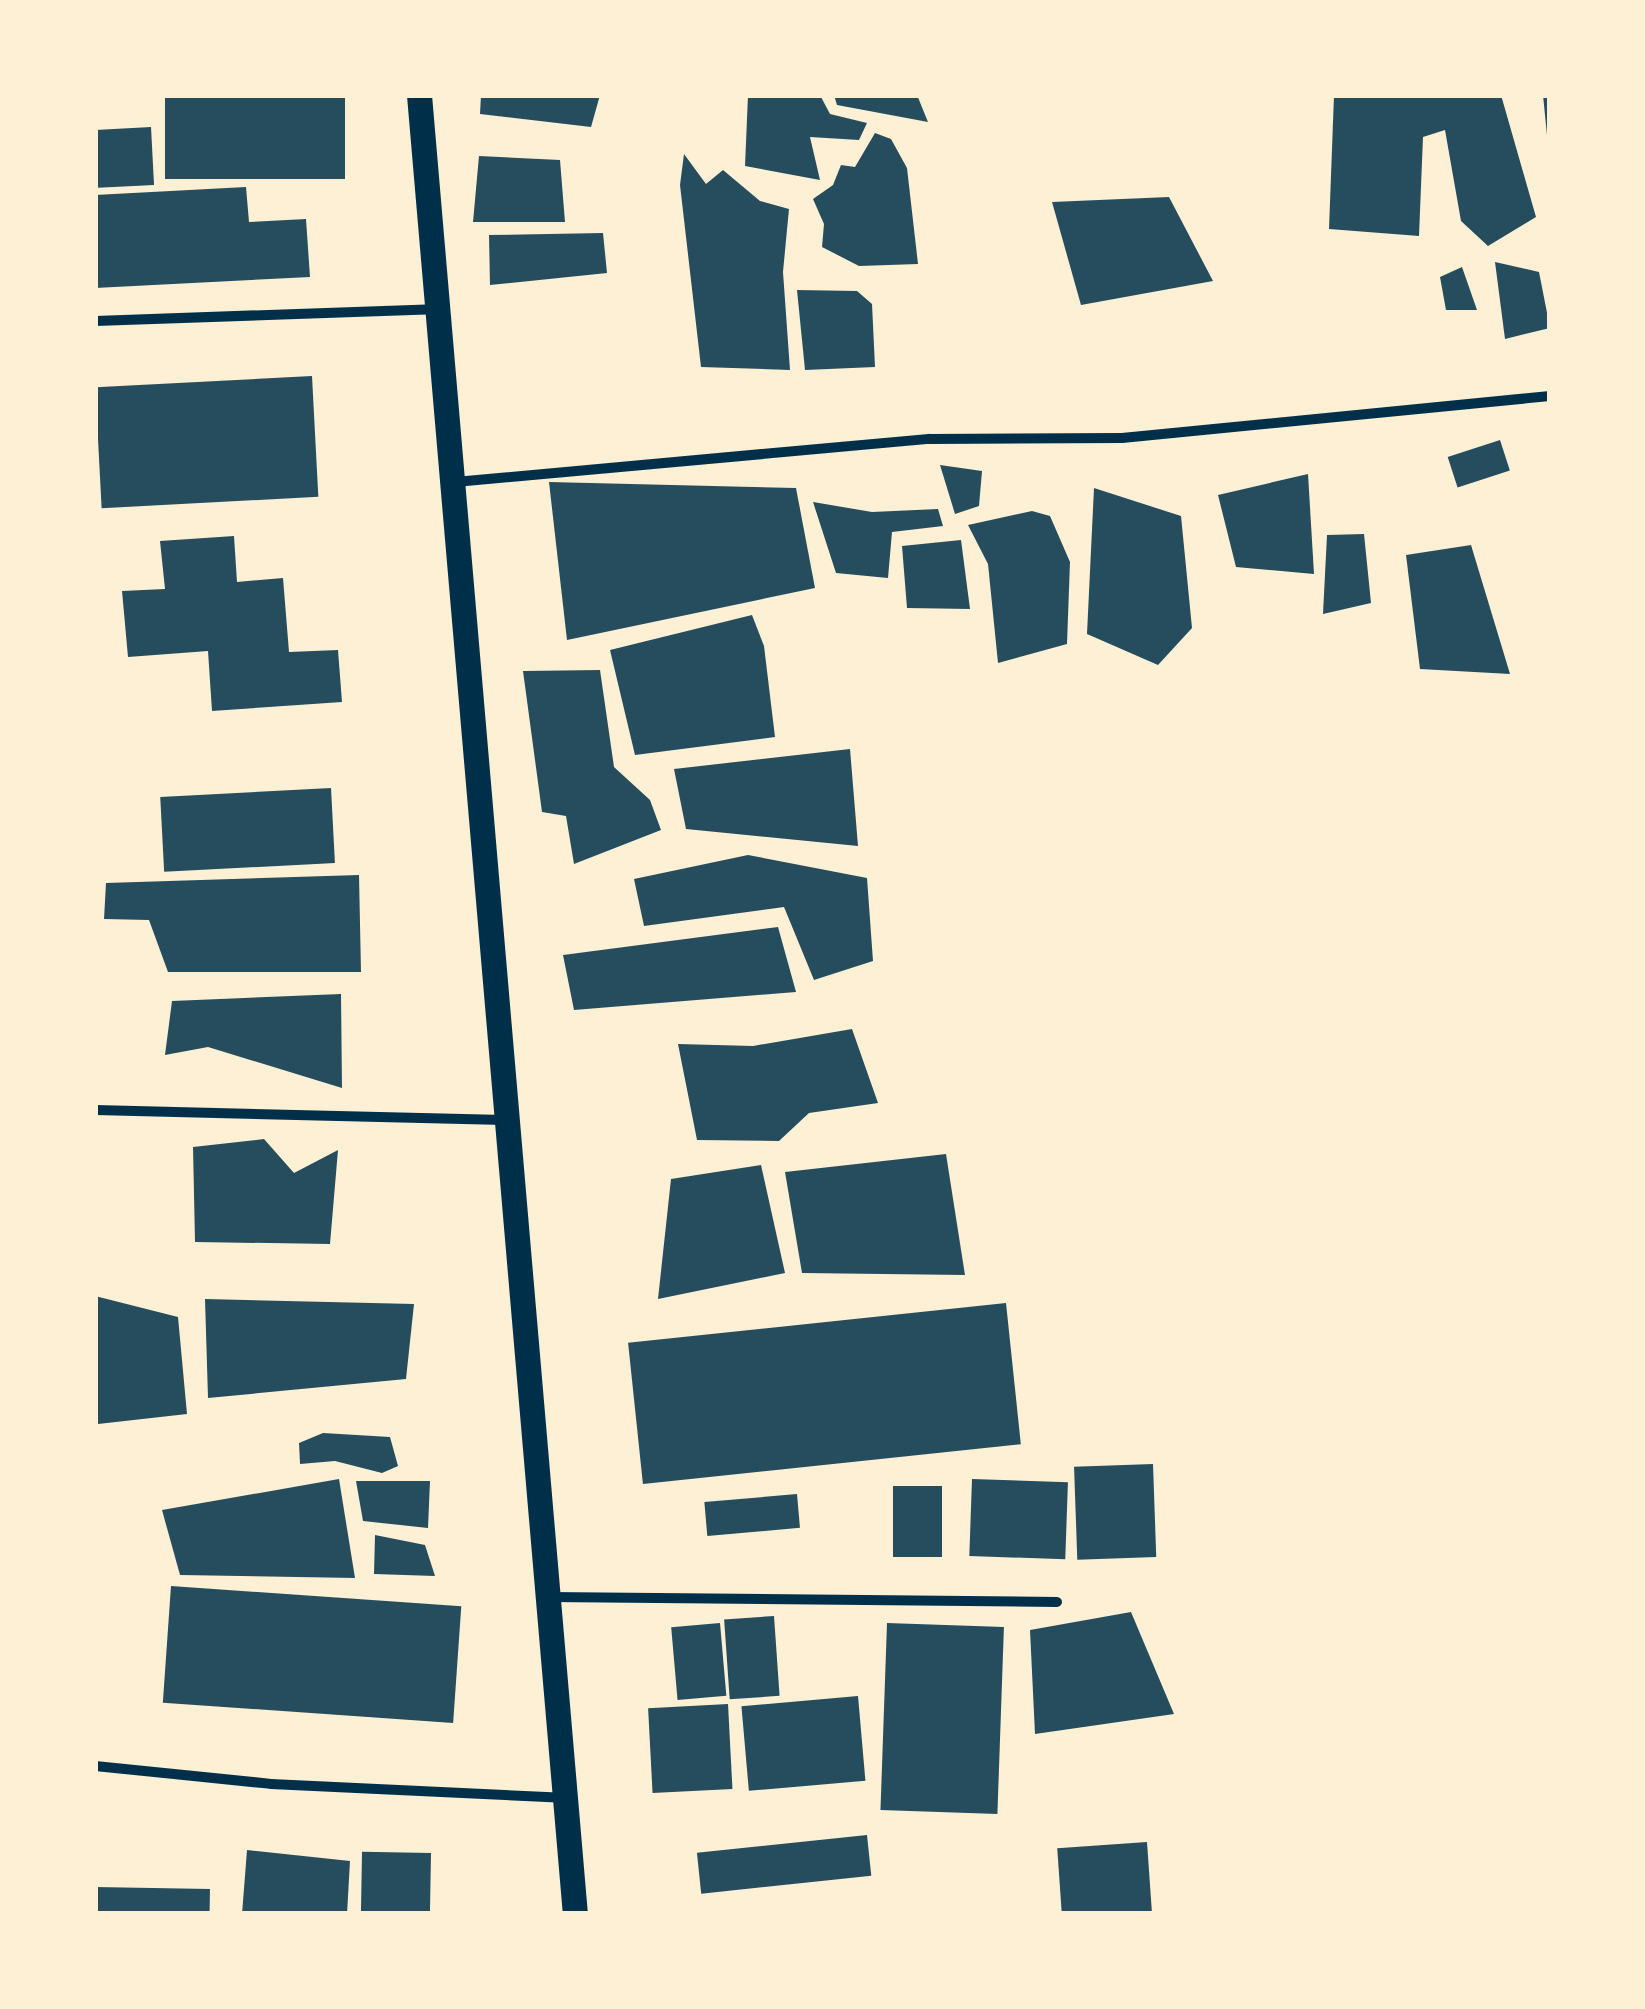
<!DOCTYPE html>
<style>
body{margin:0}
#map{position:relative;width:1645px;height:2009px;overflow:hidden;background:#fdf0d5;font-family:"Golos Text",sans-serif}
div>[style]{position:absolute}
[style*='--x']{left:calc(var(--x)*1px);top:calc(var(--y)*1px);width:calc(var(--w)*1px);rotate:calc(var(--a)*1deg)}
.building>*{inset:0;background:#264d5e;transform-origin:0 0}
.minor>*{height:10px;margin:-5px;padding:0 5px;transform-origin:5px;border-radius:5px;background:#003049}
.primary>*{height:25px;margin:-12.5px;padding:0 12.5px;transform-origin:12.5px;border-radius:12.5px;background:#003049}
span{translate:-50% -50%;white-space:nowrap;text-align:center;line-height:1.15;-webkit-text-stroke:9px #fdf0d5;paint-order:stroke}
.frame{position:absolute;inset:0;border:98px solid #fdf0d5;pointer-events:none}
</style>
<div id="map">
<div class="building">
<div style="left:165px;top:95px;width:180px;height:84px"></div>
<div style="clip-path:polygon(481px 95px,600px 95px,591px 127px,480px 114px)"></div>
<div style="clip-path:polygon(748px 95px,820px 95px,830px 114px,867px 123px,859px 140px,810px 137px,820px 180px,745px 166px)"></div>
<div style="clip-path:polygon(834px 95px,917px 95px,928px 122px,837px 105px)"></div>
<div style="clip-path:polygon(1334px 95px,1501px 95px,1536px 217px,1488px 246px,1461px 221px,1445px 130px,1423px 137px,1419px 236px,1329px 229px)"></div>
<div style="clip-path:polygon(1543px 95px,1550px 95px,1550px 135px,1547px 135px)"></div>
<div style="left:151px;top:127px;width:58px;height:56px;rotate:87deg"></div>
<div style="clip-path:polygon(875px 133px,891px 139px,907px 168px,918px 264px,859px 266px,822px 247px,824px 224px,813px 199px,833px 185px,841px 165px,855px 167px)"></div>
<div style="clip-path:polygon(684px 154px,706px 184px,723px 170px,760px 201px,789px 209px,783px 272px,790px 370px,701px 367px,680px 185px)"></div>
<div style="clip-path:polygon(479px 156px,560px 160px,565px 222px,473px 222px)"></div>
<div style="clip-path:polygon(246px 187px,249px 222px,306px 219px,310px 277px,95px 288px,95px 195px)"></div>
<div style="clip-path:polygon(1169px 197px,1213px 281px,1081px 305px,1052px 202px)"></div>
<div style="clip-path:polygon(603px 233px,607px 273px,490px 285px,489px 235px)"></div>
<div style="clip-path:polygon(1495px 262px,1539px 272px,1550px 328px,1505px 339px)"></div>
<div style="clip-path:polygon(1462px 267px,1477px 310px,1446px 310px,1440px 277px)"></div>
<div style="clip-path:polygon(797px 290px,857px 291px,872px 304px,875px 367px,805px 370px)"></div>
<div style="left:312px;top:376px;width:121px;height:217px;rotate:87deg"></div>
<div style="left:1500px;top:440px;width:32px;height:55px;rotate:72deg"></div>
<div style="clip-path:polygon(940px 465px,982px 471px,979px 506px,955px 514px)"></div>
<div style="clip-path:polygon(1308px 474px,1314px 574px,1236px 567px,1218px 495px)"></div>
<div style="clip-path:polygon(549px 482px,796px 488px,815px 588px,567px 640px)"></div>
<div style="clip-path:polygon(1094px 488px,1181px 516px,1192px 628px,1158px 665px,1087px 634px)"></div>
<div style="clip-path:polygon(813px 502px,872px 512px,938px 509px,943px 526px,892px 532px,888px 578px,836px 573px)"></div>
<div style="clip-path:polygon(1032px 511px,1050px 516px,1070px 562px,1067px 644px,998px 663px,988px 564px,968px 525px)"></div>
<div style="clip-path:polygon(1364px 534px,1371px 603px,1323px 614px,1327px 535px)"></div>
<div style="clip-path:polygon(234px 536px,237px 582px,283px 578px,289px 652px,338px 650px,342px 702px,212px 711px,208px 651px,128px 657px,122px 591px,165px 589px,160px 541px)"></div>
<div style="clip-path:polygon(961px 540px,970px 609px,907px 608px,902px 546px)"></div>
<div style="clip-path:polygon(1471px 545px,1510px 674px,1420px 669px,1406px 555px)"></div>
<div style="clip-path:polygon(752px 615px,764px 646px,775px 737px,635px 755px,610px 650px)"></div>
<div style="clip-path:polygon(600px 670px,614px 767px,650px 800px,661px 830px,574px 864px,566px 816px,542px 812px,523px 671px)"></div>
<div style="clip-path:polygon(850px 749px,858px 846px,686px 829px,674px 769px)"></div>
<div style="left:331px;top:788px;width:75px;height:171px;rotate:87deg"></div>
<div style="clip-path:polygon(748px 855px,867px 878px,873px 961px,814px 980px,784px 907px,644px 926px,634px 879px)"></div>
<div style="clip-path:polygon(359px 875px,361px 972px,168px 972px,149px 920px,104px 919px,106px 883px)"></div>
<div style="clip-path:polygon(778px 927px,796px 992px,574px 1010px,563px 955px)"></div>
<div style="clip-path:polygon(341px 994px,342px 1088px,208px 1047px,165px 1055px,172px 1001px)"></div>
<div style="clip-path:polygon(852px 1029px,878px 1103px,809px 1113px,779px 1141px,697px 1140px,678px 1044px,753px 1046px)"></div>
<div style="clip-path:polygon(264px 1139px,294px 1173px,338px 1150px,330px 1244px,195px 1242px,193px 1147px)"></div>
<div style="clip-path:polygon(946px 1154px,965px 1275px,802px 1273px,785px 1172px)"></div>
<div style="clip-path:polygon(761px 1165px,785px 1273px,658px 1299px,671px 1179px)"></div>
<div style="clip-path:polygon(95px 1296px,178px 1317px,187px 1414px,98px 1424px)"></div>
<div style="clip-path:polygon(205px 1299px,414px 1304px,406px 1379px,208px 1398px)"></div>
<div style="left:1006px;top:1303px;width:142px;height:380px;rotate:84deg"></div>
<div style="clip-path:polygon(323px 1433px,390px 1437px,398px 1466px,382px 1473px,335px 1461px,300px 1464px,299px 1443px)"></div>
<div style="left:1153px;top:1464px;width:93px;height:79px;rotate:88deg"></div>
<div style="clip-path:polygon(339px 1479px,355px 1578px,180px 1575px,162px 1510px)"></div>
<div style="left:972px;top:1479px;width:96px;height:77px;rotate:2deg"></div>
<div style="clip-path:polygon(356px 1481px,430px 1481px,428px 1528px,363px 1521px)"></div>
<div style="left:942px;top:1486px;width:71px;height:49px;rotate:90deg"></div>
<div style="left:797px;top:1494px;width:34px;height:93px;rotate:85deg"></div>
<div style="clip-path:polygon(375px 1535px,425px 1545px,435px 1576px,374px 1574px)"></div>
<div style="left:171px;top:1586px;width:291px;height:117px;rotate:4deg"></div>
<div style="clip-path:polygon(1131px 1612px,1174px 1714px,1035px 1734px,1030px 1630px)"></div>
<div style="left:774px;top:1616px;width:80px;height:50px;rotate:86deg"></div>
<div style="left:720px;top:1623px;width:73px;height:49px;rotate:85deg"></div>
<div style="left:887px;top:1623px;width:117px;height:187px;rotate:2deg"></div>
<div style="left:858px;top:1696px;width:85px;height:117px;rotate:85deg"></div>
<div style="left:728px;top:1704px;width:85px;height:80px;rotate:87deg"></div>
<div style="left:867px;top:1835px;width:41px;height:171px;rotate:84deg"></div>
<div style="left:1147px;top:1842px;width:72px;height:90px;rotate:86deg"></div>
<div style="clip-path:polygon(247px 1850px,350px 1861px,347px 1914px,242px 1914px)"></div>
<div style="left:431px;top:1853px;width:61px;height:69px;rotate:91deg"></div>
<div style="left:95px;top:1887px;width:115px;height:27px;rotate:1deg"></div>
</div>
<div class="minor">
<div style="--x:95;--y:321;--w:339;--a:-2"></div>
<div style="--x:455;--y:482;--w:476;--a:-5.2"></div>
<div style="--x:929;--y:439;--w:193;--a:-0.3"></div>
<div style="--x:1122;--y:438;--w:430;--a:-5.6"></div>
<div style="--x:95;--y:1110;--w:410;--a:1.4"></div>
<div style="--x:549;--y:1597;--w:508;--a:0.56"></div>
<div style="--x:95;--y:1766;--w:177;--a:5.8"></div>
<div style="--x:271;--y:1784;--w:292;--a:2.7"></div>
</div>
<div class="primary">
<div style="--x:419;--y:95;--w:1826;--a:85.1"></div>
</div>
<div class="frame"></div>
</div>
